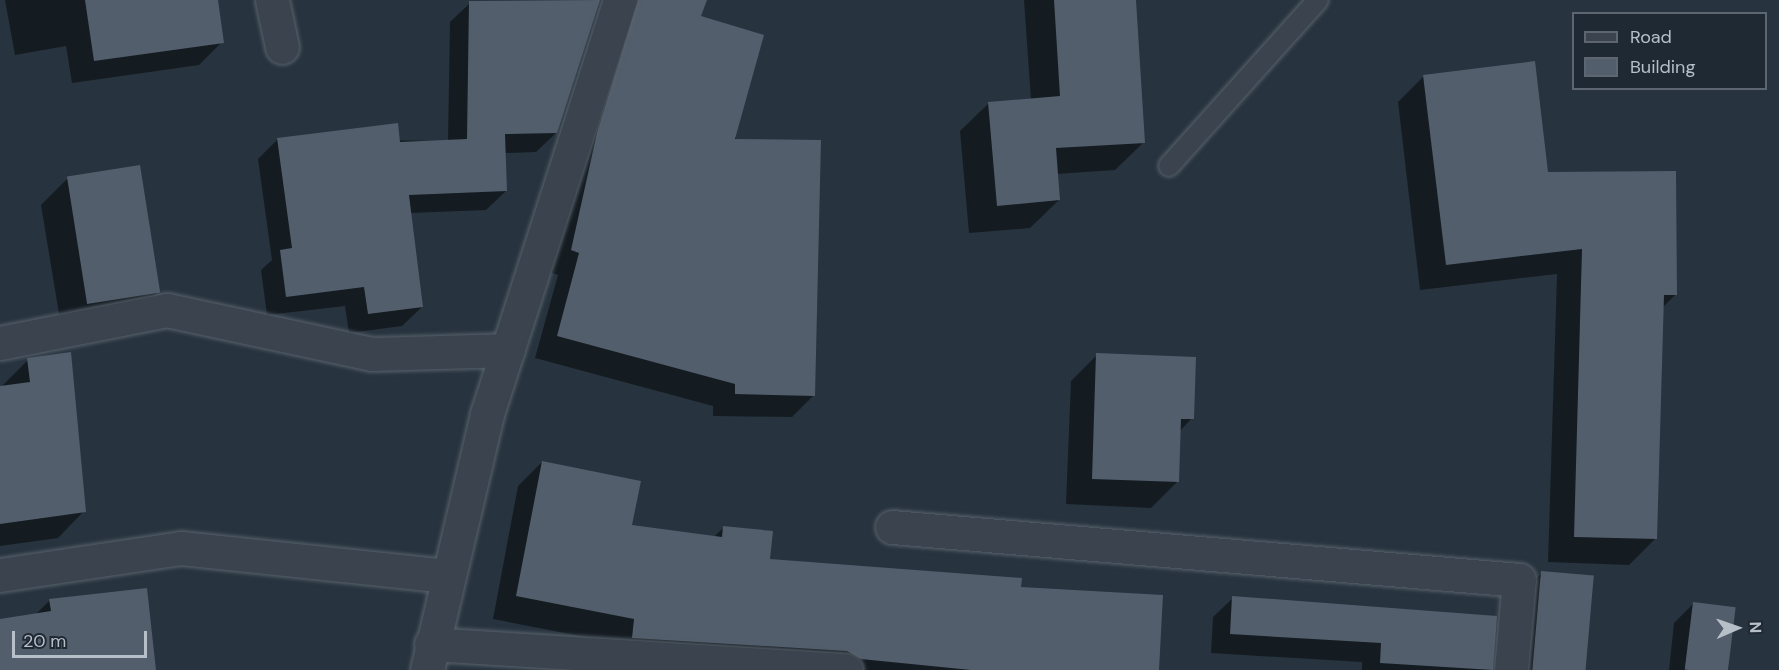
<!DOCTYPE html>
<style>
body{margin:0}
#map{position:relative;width:1779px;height:670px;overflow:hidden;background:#27333e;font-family:"DM Sans",sans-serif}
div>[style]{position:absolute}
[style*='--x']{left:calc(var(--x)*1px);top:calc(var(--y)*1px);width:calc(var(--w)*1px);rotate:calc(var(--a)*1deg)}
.shadow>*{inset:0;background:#0007}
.building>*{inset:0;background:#525e6c;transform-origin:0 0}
.roads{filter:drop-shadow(0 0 2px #58626c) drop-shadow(0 0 2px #58626c)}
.service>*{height:20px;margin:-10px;padding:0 10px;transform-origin:10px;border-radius:10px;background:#3b444e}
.minor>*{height:33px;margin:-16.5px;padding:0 16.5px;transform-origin:16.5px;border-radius:16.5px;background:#3b444e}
span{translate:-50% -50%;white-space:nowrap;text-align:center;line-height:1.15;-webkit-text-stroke:4.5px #1f2934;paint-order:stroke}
.legend{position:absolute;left:1572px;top:12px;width:195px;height:78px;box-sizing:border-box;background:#1f2934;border:2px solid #5c6570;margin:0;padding:8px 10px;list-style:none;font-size:18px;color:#b7bfc9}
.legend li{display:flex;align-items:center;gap:12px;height:30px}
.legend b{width:30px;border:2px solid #5c6570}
.north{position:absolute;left:1707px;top:598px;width:60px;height:60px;-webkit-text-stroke:4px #1f2934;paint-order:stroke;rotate:88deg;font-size:16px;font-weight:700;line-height:24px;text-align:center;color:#b7bfc9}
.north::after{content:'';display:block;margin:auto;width:21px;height:27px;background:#b7bfc9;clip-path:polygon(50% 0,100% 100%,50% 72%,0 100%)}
.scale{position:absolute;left:12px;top:631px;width:135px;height:27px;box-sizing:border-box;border:3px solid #b7bfc9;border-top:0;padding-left:8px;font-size:18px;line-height:21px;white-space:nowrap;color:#b7bfc9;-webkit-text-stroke:4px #1f2934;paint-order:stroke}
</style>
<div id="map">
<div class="shadow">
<div style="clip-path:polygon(5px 0,216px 0,222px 42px,199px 65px,72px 83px,66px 46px,15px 55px)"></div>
<div style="clip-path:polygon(626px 0,705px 0,699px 17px,814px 395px,792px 417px,713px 416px,713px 406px,535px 358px,558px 275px,549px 272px)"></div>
<div style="clip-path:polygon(1024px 0,1134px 0,1144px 142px,1115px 170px,1056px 174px,1059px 200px,1030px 228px,969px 233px,960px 131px,989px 103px,1031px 100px)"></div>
<div style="clip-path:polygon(470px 3px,556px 133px,536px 152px,504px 153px,506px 191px,486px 210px,410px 213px,422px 307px,402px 326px,349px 333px,345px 306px,267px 315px,261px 270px,272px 260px,258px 159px,278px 139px,448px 141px,450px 22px)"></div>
<div style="clip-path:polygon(1424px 76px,1547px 174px,1676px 294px,1662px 308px,1655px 539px,1629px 565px,1548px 562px,1557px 274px,1420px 290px,1398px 102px)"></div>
<div style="clip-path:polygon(67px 179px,158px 292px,132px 318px,62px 332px,41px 205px)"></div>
<div style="clip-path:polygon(1097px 355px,1192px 418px,1179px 432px,1177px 482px,1151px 508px,1066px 504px,1071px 381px)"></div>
<div style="clip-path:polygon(28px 360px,84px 511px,58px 538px,0 546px,0 388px)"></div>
<div style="clip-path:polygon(542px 462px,631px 526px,714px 537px,724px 527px,768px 561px,1020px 589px,1158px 670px,754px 670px,493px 619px,518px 486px)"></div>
<div style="clip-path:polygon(1542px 573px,1583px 670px,1514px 670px,1522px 592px)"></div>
<div style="clip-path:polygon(1233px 598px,1495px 617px,1491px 670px,1362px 670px,1362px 662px,1211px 653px,1213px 617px)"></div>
<div style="clip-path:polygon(50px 600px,155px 670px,0 670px,0 620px,35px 615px)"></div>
<div style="clip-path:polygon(1693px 604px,1728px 670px,1669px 670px,1674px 623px)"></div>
</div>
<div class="building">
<div style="clip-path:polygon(85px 0,218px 0,224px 43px,94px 61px)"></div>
<div style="clip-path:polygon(600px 0,557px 133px,505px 134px,507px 191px,409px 195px,423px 307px,368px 314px,364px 287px,286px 297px,280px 250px,292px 248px,277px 138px,398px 123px,400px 142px,467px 139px,469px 1px)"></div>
<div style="clip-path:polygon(638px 0,707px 0,701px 16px,764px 35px,735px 139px,821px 140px,815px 396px,735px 394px,735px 384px,557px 336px,579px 253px,571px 250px,597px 133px)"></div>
<div style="clip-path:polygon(1054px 0,1136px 0,1145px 143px,1056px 148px,1060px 200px,997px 206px,988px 102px,1060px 96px)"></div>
<div style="clip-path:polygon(1535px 61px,1548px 172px,1676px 171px,1677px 295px,1664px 295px,1657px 539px,1574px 537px,1582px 249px,1446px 265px,1423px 75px)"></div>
<div style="left:140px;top:165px;width:129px;height:74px;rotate:81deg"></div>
<div style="clip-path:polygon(71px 352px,86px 512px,0 524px,0 386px,30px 382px,27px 358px)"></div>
<div style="clip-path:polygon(1096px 353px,1196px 357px,1194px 419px,1181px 419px,1179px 482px,1092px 479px)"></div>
<div style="clip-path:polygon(542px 461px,641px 481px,632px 525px,722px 537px,723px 526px,773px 531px,770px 559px,1022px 578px,1021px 587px,1163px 595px,1159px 670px,971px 670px,861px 659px,847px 651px,632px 638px,634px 619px,516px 596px)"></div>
<div style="left:1541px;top:571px;width:53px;height:100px;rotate:5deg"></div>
<div style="clip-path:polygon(147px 588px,156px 670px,0 670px,0 619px,51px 611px,49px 599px)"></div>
<div style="clip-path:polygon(1232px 596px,1497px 616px,1493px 670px,1380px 663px,1381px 643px,1230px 634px)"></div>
<div style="left:1693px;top:602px;width:43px;height:68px;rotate:7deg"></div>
</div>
<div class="roads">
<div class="service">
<div style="--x:1169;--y:166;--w:223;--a:-48.1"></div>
</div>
<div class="minor">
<div style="--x:272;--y:0;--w:48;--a:78"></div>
<div style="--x:0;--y:343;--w:170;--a:-11.2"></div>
<div style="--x:167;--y:310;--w:210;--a:12.1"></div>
<div style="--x:372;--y:354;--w:136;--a:-1.7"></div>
<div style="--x:892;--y:527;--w:629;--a:4.83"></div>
<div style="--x:1519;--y:580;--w:90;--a:95.1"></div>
<div style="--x:0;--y:575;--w:183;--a:-8.5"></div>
<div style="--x:181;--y:548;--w:268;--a:6"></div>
<div style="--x:431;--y:644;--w:416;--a:3.6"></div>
<div style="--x:427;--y:670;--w:263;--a:-76.8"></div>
<div style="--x:487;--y:414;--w:435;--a:-72.2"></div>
</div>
</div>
<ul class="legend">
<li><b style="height:8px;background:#3b444e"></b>Road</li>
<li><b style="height:16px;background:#525e6c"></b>Building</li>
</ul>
<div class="north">N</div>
<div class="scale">20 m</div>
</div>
